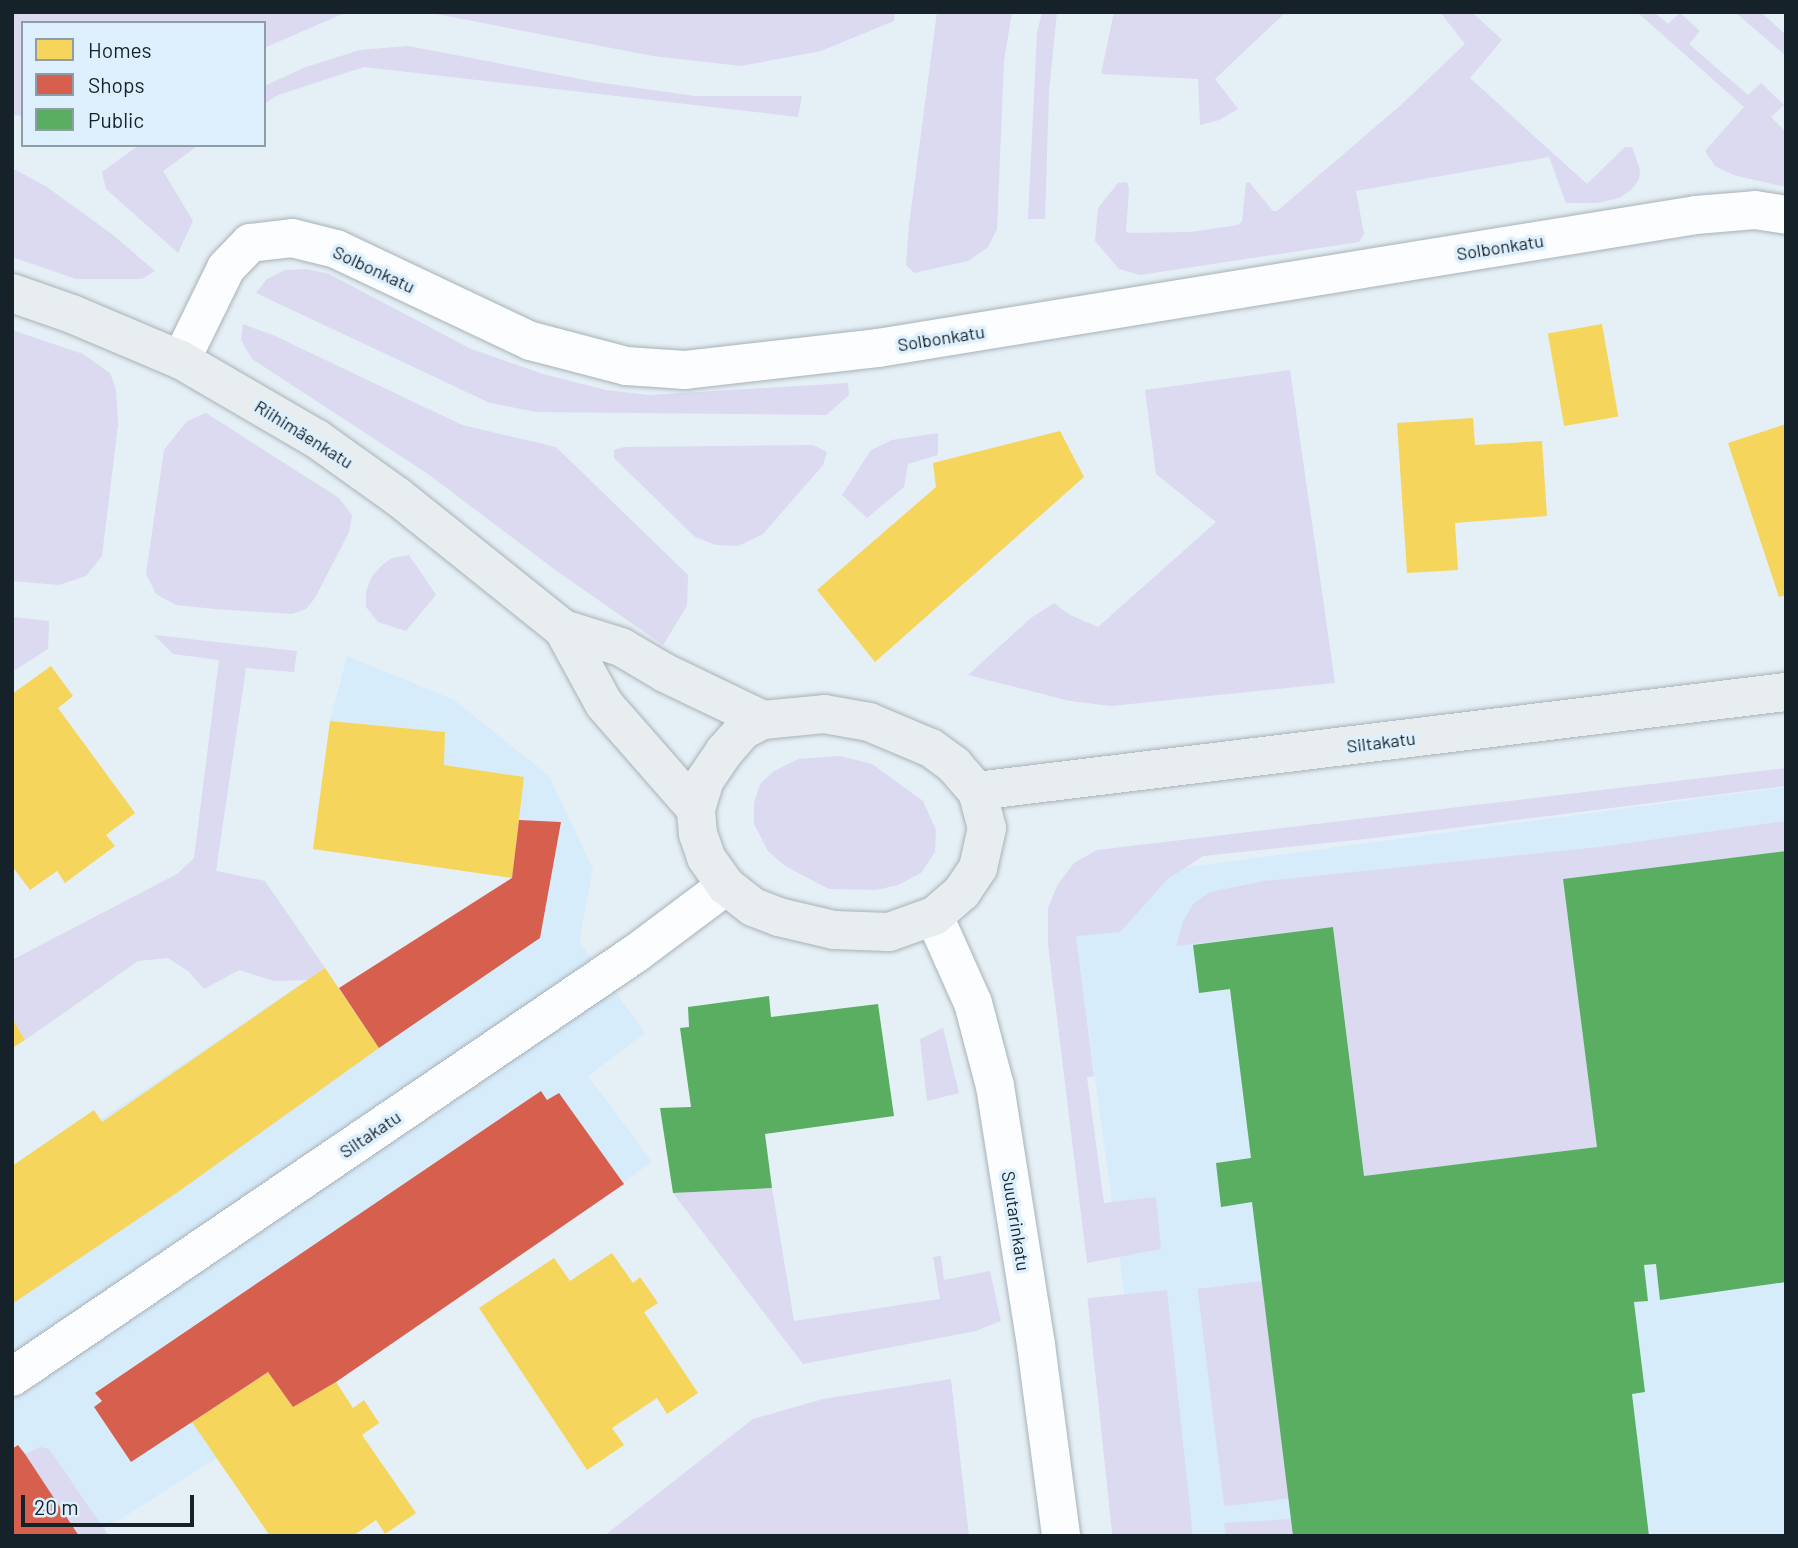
<!DOCTYPE html>
<meta charset="utf-8">
<style>
body{margin:0}
#map{position:relative;width:1798px;height:1548px;overflow:hidden;background:#e5eff6;font-family:Barlow,sans-serif}
div>[style]{position:absolute}
[style*='--x']{left:calc(var(--x)*1px);top:calc(var(--y)*1px);width:calc(var(--w)*1px);rotate:calc(var(--a)*1deg)}
.built>*{inset:0;background:#d7ecfb}
.green>*{inset:0;background:#dbdaf0;transform-origin:0 0}
.homes>*{inset:0;background:#f6d55c;transform-origin:0 0}
.shops>*{inset:0;background:#d6604d}
.public>*{inset:0;background:#5aae61}
.roads{filter:drop-shadow(0 0 2px #a8b2b8) drop-shadow(0 0 2px #a8b2b8)}
.street>*{height:38px;margin:-19px;padding:0 19px;transform-origin:19px;border-radius:19px;background:#fbfdfe}
.secondary>*{height:38px;margin:-19px;padding:0 19px;transform-origin:19px;border-radius:19px;background:#e8eef0}
span{translate:-50% -50%;white-space:nowrap;text-align:center;line-height:1.15;-webkit-text-stroke:7px #def0fd;paint-order:stroke}
.street-label{font-size:18px;color:#162229}
.frame{position:absolute;inset:0;border:14px solid #162229;pointer-events:none}
.legend{position:absolute;left:21px;top:21px;width:245px;height:126px;box-sizing:border-box;background:#def0fd;border:2px solid #8e9ea8;margin:0;padding:9px 12px;list-style:none;font-size:21px;color:#162229}
.legend li{display:flex;align-items:center;gap:14px;height:35px}
.legend b{width:35px;border:2px solid #8e9ea8}
.scale{position:absolute;left:21px;top:1495px;width:173px;height:32px;box-sizing:border-box;border:4px solid #162229;border-top:0;padding-left:9px;font-size:21px;line-height:24px;white-space:nowrap;color:#162229;-webkit-text-stroke:5px #def0fd;paint-order:stroke}
</style>
<div id="map">
<div class="built">
<div style="clip-path:polygon(347px 656px,454px 700px,549px 776px,593px 869px,579px 941px,645px 1033px,588px 1076px,652px 1162px,336px 1382px,94px 1536px,12px 1536px,12px 1179px,325px 968px,339px 988px,511px 878px,524px 777px,444px 765px,445px 732px,330px 721px)"></div>
<div style="clip-path:polygon(1786px 787px,1786px 1536px,1157px 1536px,1076px 936px,1121px 876px)"></div>
</div>
<div class="green">
<div style="clip-path:polygon(12px 12px,347px 12px,264px 48px,264px 23px,23px 23px,23px 116px,12px 115px)"></div>
<div style="clip-path:polygon(426px 12px,895px 12px,894px 21px,821px 51px,741px 66px,653px 56px)"></div>
<div style="clip-path:polygon(937px 12px,1012px 12px,1004px 61px,997px 229px,988px 247px,968px 261px,914px 273px,906px 265px,909px 225px)"></div>
<div style="clip-path:polygon(1042px 12px,1057px 12px,1049px 91px,1045px 219px,1028px 219px,1037px 33px)"></div>
<div style="clip-path:polygon(1114px 12px,1286px 12px,1215px 79px,1238px 109px,1219px 120px,1200px 125px,1198px 79px,1101px 74px)"></div>
<div style="clip-path:polygon(1440px 12px,1472px 12px,1502px 40px,1470px 78px,1587px 184px,1625px 147px,1632px 147px,1640px 170px,1639px 179px,1632px 189px,1619px 198px,1598px 203px,1566px 203px,1549px 157px,1356px 191px,1364px 234px,1359px 242px,1140px 275px,1119px 269px,1095px 241px,1098px 208px,1118px 183px,1127px 182px,1129px 188px,1126px 232px,1129px 233px,1191px 232px,1238px 225px,1242px 221px,1246px 183px,1249px 182px,1273px 211px,1277px 211px,1401px 105px,1465px 44px)"></div>
<div style="clip-path:polygon(1637px 12px,1654px 12px,1668px 24px,1680px 13px,1700px 31px,1689px 44px,1748px 95px,1761px 83px,1784px 105px,1771px 117px,1786px 132px,1786px 187px,1733px 175px,1715px 166px,1705px 151px,1744px 107px)"></div>
<div style="clip-path:polygon(1735px 12px,1761px 12px,1786px 35px,1786px 56px)"></div>
<div style="clip-path:polygon(408px 46px,596px 82px,695px 96px,802px 96px,798px 117px,364px 67px,278px 95px,264px 104px,264px 86px,306px 67px,360px 50px)"></div>
<div style="clip-path:polygon(139px 145px,199px 145px,163px 171px,193px 221px,178px 253px,106px 189px,102px 172px)"></div>
<div style="clip-path:polygon(12px 168px,47px 187px,113px 235px,155px 271px,142px 279px,76px 279px,12px 257px)"></div>
<div style="clip-path:polygon(307px 269px,329px 274px,471px 349px,543px 374px,606px 390px,649px 395px,848px 383px,849px 395px,826px 415px,537px 412px,490px 403px,256px 293px,267px 279px,285px 270px)"></div>
<div style="clip-path:polygon(243px 324px,275px 336px,462px 425px,556px 447px,688px 575px,687px 606px,663px 645px,558px 572px,428px 474px,252px 359px,241px 340px)"></div>
<div style="clip-path:polygon(12px 330px,83px 354px,110px 373px,116px 389px,118px 425px,102px 556px,86px 576px,59px 585px,12px 581px)"></div>
<div style="clip-path:polygon(1290px 370px,1335px 683px,1111px 706px,1070px 701px,968px 675px,1031px 618px,1054px 603px,1070px 615px,1098px 627px,1216px 522px,1156px 474px,1145px 390px)"></div>
<div style="clip-path:polygon(206px 413px,339px 498px,352px 515px,349px 532px,315px 598px,306px 609px,292px 614px,215px 609px,176px 605px,156px 594px,146px 574px,164px 450px,187px 421px)"></div>
<div style="clip-path:polygon(938px 433px,938px 455px,908px 464px,904px 487px,867px 518px,842px 495px,871px 450px,892px 440px)"></div>
<div style="clip-path:polygon(813px 445px,827px 452px,823px 465px,763px 534px,738px 546px,716px 545px,695px 537px,614px 458px,614px 450px,624px 447px)"></div>
<div style="clip-path:polygon(409px 555px,436px 595px,406px 631px,378px 622px,366px 607px,366px 592px,371px 578px,382px 565px,392px 558px)"></div>
<div style="clip-path:polygon(12px 617px,49px 621px,48px 649px,12px 672px)"></div>
<div style="clip-path:polygon(154px 635px,297px 651px,294px 672px,246px 668px,216px 871px,265px 881px,325px 968px,308px 980px,274px 981px,239px 970px,204px 989px,188px 971px,168px 958px,138px 961px,25px 1040px,12px 1018px,12px 960px,177px 874px,194px 858px,219px 660px,173px 654px)"></div>
<div style="clip-path:polygon(840px 756px,872px 764px,923px 801px,936px 830px,935px 852px,921px 873px,898px 885px,876px 890px,829px 889px,785px 866px,768px 851px,754px 824px,754px 803px,760px 784px,774px 771px,799px 759px)"></div>
<div style="clip-path:polygon(1786px 768px,1786px 786px,1374px 838px,1203px 856px,1168px 879px,1120px 932px,1076px 936px,1094px 1076px,1087px 1077px,1104px 1203px,1156px 1197px,1161px 1249px,1087px 1263px,1048px 944px,1048px 908px,1058px 884px,1074px 863px,1097px 850px)"></div>
<div style="clip-path:polygon(1786px 821px,1786px 851px,1563px 879px,1597px 1147px,1364px 1176px,1333px 927px,1176px 946px,1183px 921px,1194px 903px,1210px 892px,1264px 881px,1600px 847px)"></div>
<div style="clip-path:polygon(943px 1028px,959px 1093px,927px 1101px,920px 1039px)"></div>
<div style="clip-path:polygon(772px 1188px,794px 1321px,940px 1299px,933px 1257px,941px 1256px,944px 1280px,990px 1271px,1001px 1321px,976px 1331px,803px 1364px,673px 1193px)"></div>
<div style="left:1262px;top:1281px;width:219px;height:65px;rotate:83deg"></div>
<div style="left:1167px;top:1290px;width:248px;height:80px;rotate:84deg"></div>
<div style="clip-path:polygon(951px 1379px,969px 1536px,604px 1536px,753px 1419px,823px 1399px)"></div>
<div style="clip-path:polygon(40px 1447px,49px 1449px,109px 1536px,79px 1536px,25px 1454px)"></div>
<div style="clip-path:polygon(1291px 1519px,1293px 1536px,1226px 1536px,1224px 1523px)"></div>
</div>
<div class="homes">
<div style="left:1602px;top:324px;width:94px;height:55px;rotate:80deg"></div>
<div style="clip-path:polygon(1473px 418px,1475px 445px,1542px 441px,1547px 516px,1455px 523px,1458px 570px,1407px 573px,1397px 423px)"></div>
<div style="clip-path:polygon(1786px 424px,1786px 595px,1779px 597px,1728px 443px)"></div>
<div style="clip-path:polygon(1060px 431px,1084px 477px,875px 662px,817px 590px,936px 487px,933px 463px)"></div>
<div style="clip-path:polygon(51px 666px,73px 696px,58px 708px,135px 813px,106px 835px,115px 846px,65px 883px,57px 871px,30px 890px,12px 866px,12px 694px)"></div>
<div style="clip-path:polygon(330px 721px,445px 732px,444px 765px,524px 777px,512px 878px,313px 849px)"></div>
<div style="clip-path:polygon(325px 968px,379px 1048px,178px 1192px,12px 1304px,12px 1166px,94px 1110px,102px 1122px)"></div>
<div style="clip-path:polygon(12px 1018px,25px 1040px,12px 1048px)"></div>
<div style="clip-path:polygon(612px 1253px,633px 1283px,640px 1277px,658px 1303px,644px 1312px,698px 1393px,667px 1414px,657px 1398px,612px 1428px,624px 1445px,587px 1470px,479px 1308px,554px 1258px,570px 1281px)"></div>
<div style="clip-path:polygon(268px 1372px,293px 1407px,336px 1382px,353px 1408px,364px 1400px,379px 1423px,362px 1435px,416px 1513px,385px 1534px,376px 1520px,353px 1536px,270px 1536px,192px 1422px)"></div>
</div>
<div class="shops">
<div style="clip-path:polygon(519px 820px,561px 822px,540px 938px,379px 1048px,339px 988px,512px 878px)"></div>
<div style="clip-path:polygon(541px 1091px,547px 1100px,559px 1093px,624px 1184px,336px 1382px,293px 1407px,268px 1372px,131px 1462px,94px 1407px,102px 1401px,95px 1393px)"></div>
<div style="clip-path:polygon(18px 1445px,25px 1454px,79px 1536px,12px 1536px,12px 1449px)"></div>
</div>
<div class="public">
<div style="clip-path:polygon(1786px 851px,1786px 1282px,1660px 1300px,1656px 1264px,1644px 1265px,1648px 1301px,1634px 1302px,1645px 1392px,1632px 1394px,1649px 1536px,1293px 1536px,1252px 1202px,1221px 1207px,1216px 1163px,1251px 1158px,1230px 989px,1199px 993px,1193px 945px,1333px 927px,1364px 1176px,1597px 1147px,1563px 879px)"></div>
<div style="clip-path:polygon(769px 996px,771px 1017px,878px 1004px,894px 1116px,765px 1134px,772px 1188px,673px 1193px,660px 1108px,691px 1107px,680px 1028px,689px 1027px,688px 1007px)"></div>
</div>
<div class="roads">
<div class="street">
<div style="--x:181;--y:360;--w:102;--a:-63.9"></div>
<div style="--x:226;--y:268;--w:35;--a:-46"></div>
<div style="--x:250;--y:243;--w:42;--a:-6.8"></div>
<div style="--x:292;--y:238;--w:45;--a:14"></div>
<div style="--x:336;--y:249;--w:216;--a:25.3"></div>
<div style="--x:531;--y:341;--w:98;--a:14.7"></div>
<div style="--x:626;--y:366;--w:59;--a:3.9"></div>
<div style="--x:685;--y:370;--w:194;--a:-6.5"></div>
<div style="--x:878;--y:348;--w:829;--a:-9.24"></div>
<div style="--x:1696;--y:215;--w:59;--a:-4.8"></div>
<div style="--x:1755;--y:210;--w:31;--a:9"></div>
<div style="--x:934;--y:916;--w:95;--a:65.9"></div>
<div style="--x:973;--y:1003;--w:86;--a:75.2"></div>
<div style="--x:995;--y:1086;--w:262;--a:81"></div>
<div style="--x:1036;--y:1345;--w:193;--a:82.5"></div>
<div style="--x:12;--y:1377;--w:753;--a:-34.18"></div>
<div style="--x:635;--y:954;--w:114;--a:-36.8"></div>
</div>
<div class="secondary">
<div style="--x:12;--y:293;--w:64;--a:19.3"></div>
<div style="--x:72;--y:314;--w:118;--a:22.9"></div>
<div style="--x:181;--y:360;--w:157;--a:30.2"></div>
<div style="--x:317;--y:439;--w:98;--a:35.5"></div>
<div style="--x:397;--y:496;--w:213;--a:38.7"></div>
<div style="--x:563;--y:629;--w:61;--a:17.2"></div>
<div style="--x:621;--y:647;--w:51;--a:30.6"></div>
<div style="--x:665;--y:673;--w:109;--a:25.6"></div>
<div style="--x:563;--y:629;--w:85;--a:61.3"></div>
<div style="--x:604;--y:704;--w:140;--a:48.8"></div>
<div style="--x:824;--y:714;--w:46;--a:10.1"></div>
<div style="--x:869;--y:722;--w:67;--a:22.8"></div>
<div style="--x:931;--y:748;--w:29;--a:36"></div>
<div style="--x:954;--y:765;--w:35;--a:49"></div>
<div style="--x:977;--y:791;--w:38;--a:75"></div>
<div style="--x:987;--y:828;--w:41;--a:102.7"></div>
<div style="--x:978;--y:868;--w:29;--a:124"></div>
<div style="--x:962;--y:892;--w:37;--a:139"></div>
<div style="--x:934;--y:916;--w:48;--a:160.4"></div>
<div style="--x:889;--y:932;--w:55;--a:-177.9"></div>
<div style="--x:834;--y:930;--w:57;--a:-166.7"></div>
<div style="--x:779;--y:917;--w:28;--a:-159"></div>
<div style="--x:753;--y:907;--w:34;--a:-142"></div>
<div style="--x:726;--y:886;--w:35;--a:-125"></div>
<div style="--x:706;--y:857;--w:24;--a:-109"></div>
<div style="--x:698;--y:834;--w:25;--a:-95"></div>
<div style="--x:696;--y:809;--w:30;--a:-73"></div>
<div style="--x:705;--y:780;--w:34;--a:-56"></div>
<div style="--x:724;--y:752;--w:29;--a:-49"></div>
<div style="--x:743;--y:730;--w:22;--a:-27"></div>
<div style="--x:763;--y:720;--w:61;--a:-5.6"></div>
<div style="--x:977;--y:791;--w:815;--a:-6.98"></div>
</div>
</div>
<div class="street-label">
<span style="left:1500px;top:247px;rotate:-9deg">Solbonkatu</span>
<span style="left:374px;top:269px;rotate:25deg">Solbonkatu</span>
<span style="left:941px;top:338px;rotate:-9deg">Solbonkatu</span>
<span style="left:304px;top:434px;rotate:32deg">Riihimäenkatu</span>
<span style="left:1381px;top:742px;rotate:-7deg">Siltakatu</span>
<span style="left:370px;top:1134px;rotate:-34deg">Siltakatu</span>
<span style="left:1016px;top:1221px;rotate:81deg">Suutarinkatu</span>
</div>
<div class="frame"></div>
<ul class="legend">
<li><b style="height:19px;background:#f6d55c"></b>Homes</li>
<li><b style="height:19px;background:#d6604d"></b>Shops</li>
<li><b style="height:19px;background:#5aae61"></b>Public</li>
</ul>
<div class="scale">20 m</div>
</div>
